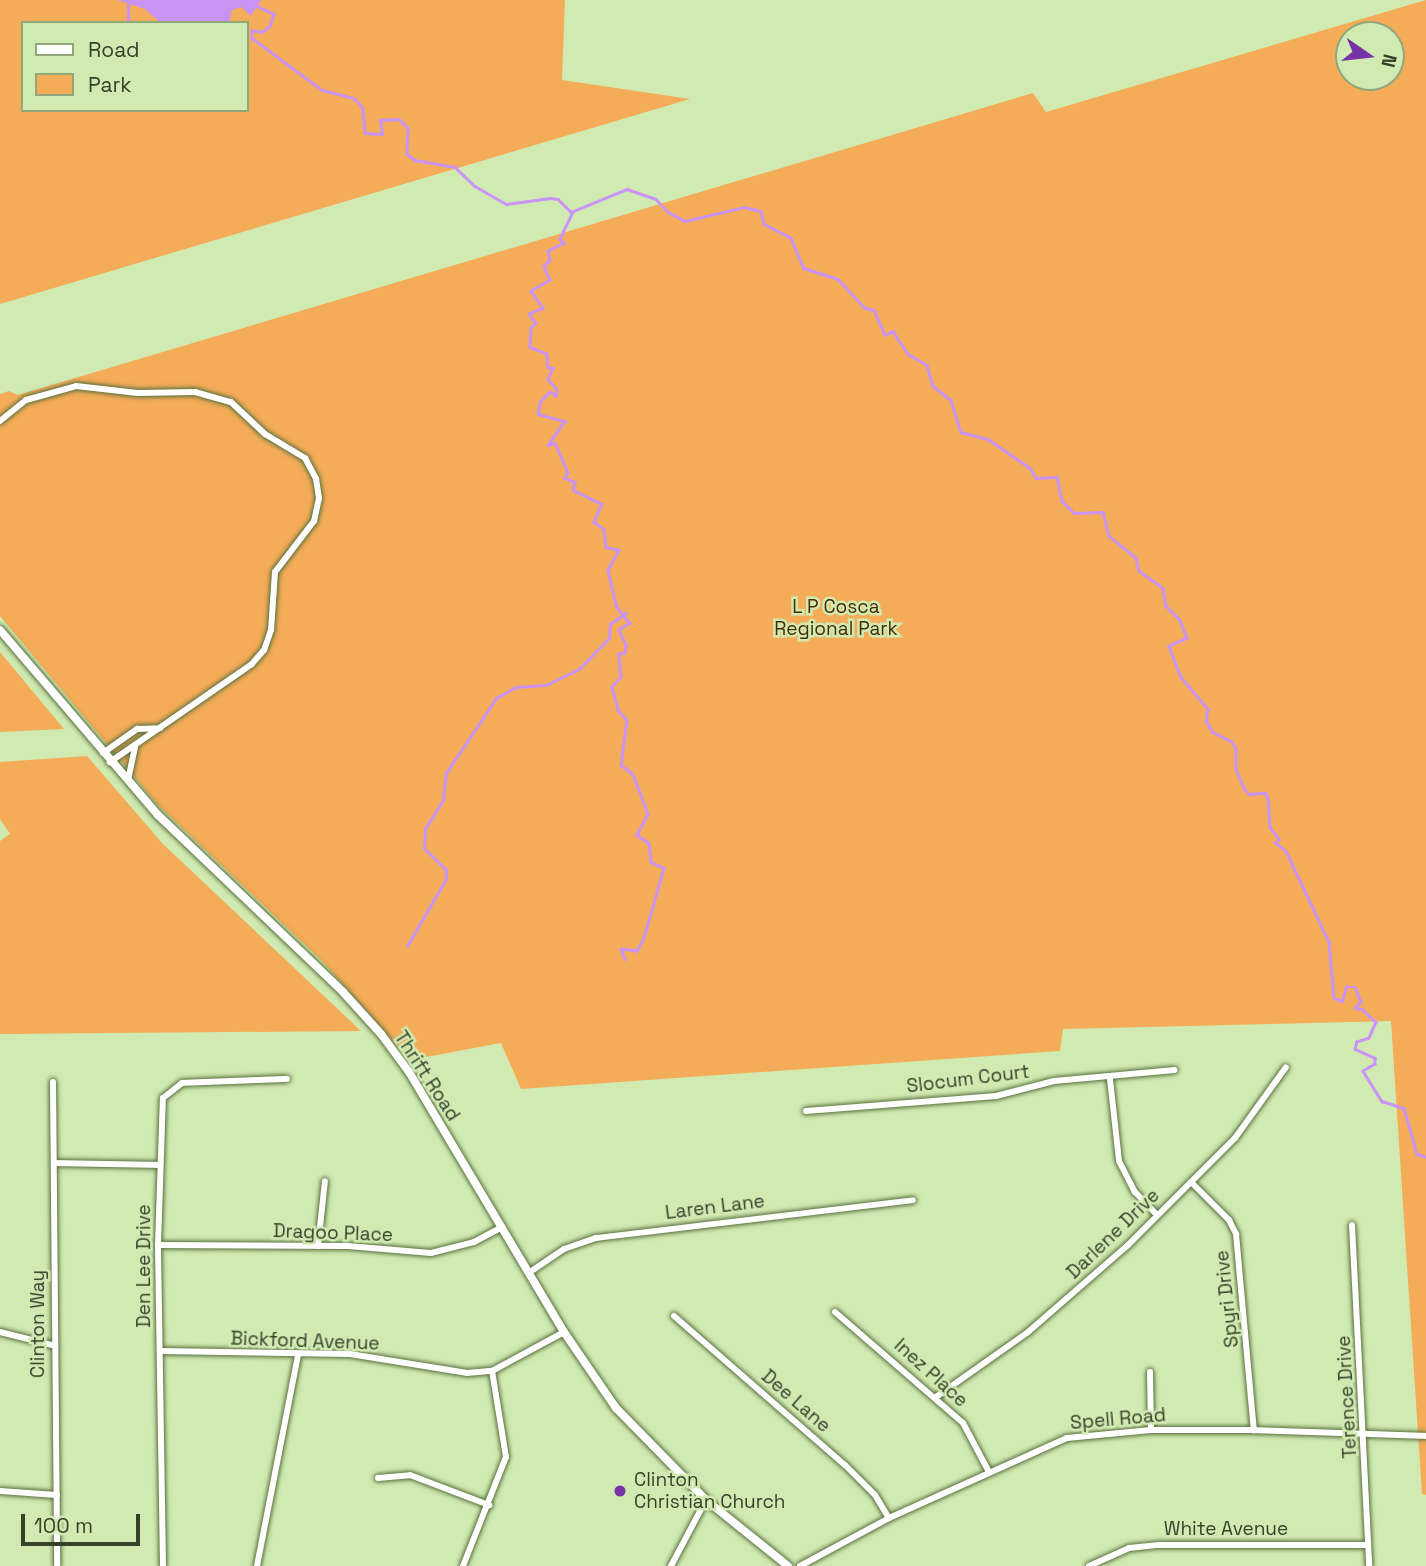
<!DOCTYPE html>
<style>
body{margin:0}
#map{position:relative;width:1426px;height:1566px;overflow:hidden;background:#d0eab2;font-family:"Space Grotesk",sans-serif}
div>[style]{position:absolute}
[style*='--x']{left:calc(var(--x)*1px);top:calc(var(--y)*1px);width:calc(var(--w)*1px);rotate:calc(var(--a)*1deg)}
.green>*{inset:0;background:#f4ac58}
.water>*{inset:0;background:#c994f6}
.stream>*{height:2.5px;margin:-1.25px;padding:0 1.25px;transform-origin:1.25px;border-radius:1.25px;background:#c994f6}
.roads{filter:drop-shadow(0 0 2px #5a703d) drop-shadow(0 0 2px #5a703d)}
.minor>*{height:6px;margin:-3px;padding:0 3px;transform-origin:3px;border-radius:3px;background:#fff}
.tertiary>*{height:8px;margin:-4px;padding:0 4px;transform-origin:4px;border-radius:4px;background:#fff}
.dots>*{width:19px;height:19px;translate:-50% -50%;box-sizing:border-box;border:4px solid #d0eab2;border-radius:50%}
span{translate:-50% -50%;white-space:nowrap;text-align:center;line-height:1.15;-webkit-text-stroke:5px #d0eab2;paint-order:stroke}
.park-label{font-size:19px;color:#4b2c00}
.street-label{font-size:19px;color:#36412a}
.poi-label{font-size:19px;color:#36412a}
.left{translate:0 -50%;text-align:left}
.legend{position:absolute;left:21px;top:21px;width:228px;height:91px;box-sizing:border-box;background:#d0eab2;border:2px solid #92a67c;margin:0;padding:9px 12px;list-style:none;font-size:21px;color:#36412a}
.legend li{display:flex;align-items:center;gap:14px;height:35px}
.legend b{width:35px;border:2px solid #92a67c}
.north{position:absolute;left:1335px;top:21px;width:70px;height:70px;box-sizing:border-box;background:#d0eab2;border:2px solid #92a67c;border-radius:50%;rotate:104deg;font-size:19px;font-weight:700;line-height:28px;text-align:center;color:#36412a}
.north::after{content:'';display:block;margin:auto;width:24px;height:32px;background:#7732a6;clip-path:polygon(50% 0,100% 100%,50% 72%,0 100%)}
.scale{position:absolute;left:21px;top:1514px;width:119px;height:32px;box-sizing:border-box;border:4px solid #36412a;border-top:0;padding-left:9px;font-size:21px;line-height:24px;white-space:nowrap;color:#36412a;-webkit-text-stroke:5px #d0eab2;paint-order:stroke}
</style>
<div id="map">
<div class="green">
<div style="clip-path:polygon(evenodd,0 0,565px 0,562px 80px,690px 99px,0 304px,0 0,23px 23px,247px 23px,247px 110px,23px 110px,23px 23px)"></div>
<div style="clip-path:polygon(evenodd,1426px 0,1426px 1495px,1422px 1494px,1391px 1021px,1063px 1029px,1060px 1051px,521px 1089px,501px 1043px,410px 1060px,322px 961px,156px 803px,0 616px,0 394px,9px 391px,18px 395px,1033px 93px,1046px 112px,1426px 0,1349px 35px,1391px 35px,1391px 77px,1349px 77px,1349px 35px)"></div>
<div style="clip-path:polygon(0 652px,64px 729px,0 732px)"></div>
<div style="clip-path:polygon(87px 756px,163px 844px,361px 1031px,0 1034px,0 841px,10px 834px,0 819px,0 762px)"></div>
</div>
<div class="water">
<div style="clip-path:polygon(117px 0,261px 0,251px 16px,241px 7px,232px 10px,229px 23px,161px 23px,145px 9px)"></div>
</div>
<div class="stream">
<div style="--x:257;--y:6;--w:19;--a:25"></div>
<div style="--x:274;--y:14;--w:13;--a:108"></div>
<div style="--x:270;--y:26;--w:9;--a:139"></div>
<div style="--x:263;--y:32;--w:11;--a:-175"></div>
<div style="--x:252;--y:31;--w:7;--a:90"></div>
<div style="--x:252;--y:38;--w:87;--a:36.6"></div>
<div style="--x:322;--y:90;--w:33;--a:14"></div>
<div style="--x:354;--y:98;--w:13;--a:48"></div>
<div style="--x:363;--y:108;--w:25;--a:85"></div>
<div style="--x:365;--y:133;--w:17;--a:3"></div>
<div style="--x:382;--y:134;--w:14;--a:-98"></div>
<div style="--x:380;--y:120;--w:19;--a:-3"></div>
<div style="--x:399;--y:119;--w:13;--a:45"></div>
<div style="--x:408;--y:128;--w:26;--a:92"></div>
<div style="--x:407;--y:154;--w:10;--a:37"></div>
<div style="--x:415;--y:160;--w:41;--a:9.9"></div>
<div style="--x:455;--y:167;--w:28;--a:44"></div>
<div style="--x:475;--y:186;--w:36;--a:30"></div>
<div style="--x:506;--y:204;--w:44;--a:-7.8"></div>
<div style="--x:550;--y:198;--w:8;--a:7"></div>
<div style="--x:558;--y:199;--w:18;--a:45"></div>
<div style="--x:571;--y:212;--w:61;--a:-22.3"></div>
<div style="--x:627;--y:189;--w:31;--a:19"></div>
<div style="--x:656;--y:199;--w:18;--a:47"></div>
<div style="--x:668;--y:212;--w:19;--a:28"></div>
<div style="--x:685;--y:221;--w:61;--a:-13.3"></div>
<div style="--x:744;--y:207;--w:17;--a:13"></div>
<div style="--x:761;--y:211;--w:13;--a:77"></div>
<div style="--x:764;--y:224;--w:30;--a:27"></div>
<div style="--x:791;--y:238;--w:33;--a:67"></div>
<div style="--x:804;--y:268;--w:36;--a:18"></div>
<div style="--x:838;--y:279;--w:40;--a:47"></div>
<div style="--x:865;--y:308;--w:9;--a:13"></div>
<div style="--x:874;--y:310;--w:27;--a:66"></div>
<div style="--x:885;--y:335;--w:9;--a:-27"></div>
<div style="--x:893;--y:331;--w:27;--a:57"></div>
<div style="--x:908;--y:354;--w:22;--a:30"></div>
<div style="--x:927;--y:365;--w:22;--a:74"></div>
<div style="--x:933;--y:386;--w:23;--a:38"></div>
<div style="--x:951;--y:400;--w:34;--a:73"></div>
<div style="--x:961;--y:432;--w:28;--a:15"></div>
<div style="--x:988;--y:439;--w:51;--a:34.6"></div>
<div style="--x:1030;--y:468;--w:12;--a:59"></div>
<div style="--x:1036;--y:478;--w:21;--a:-3"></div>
<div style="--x:1057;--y:477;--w:25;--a:78"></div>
<div style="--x:1062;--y:501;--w:17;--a:45"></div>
<div style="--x:1074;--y:513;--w:29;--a:-2"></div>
<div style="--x:1103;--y:512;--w:25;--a:76"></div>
<div style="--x:1109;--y:536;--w:35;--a:39"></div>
<div style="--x:1136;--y:558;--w:13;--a:77"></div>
<div style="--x:1139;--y:571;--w:29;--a:35"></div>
<div style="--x:1163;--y:588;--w:18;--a:81"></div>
<div style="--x:1166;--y:606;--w:20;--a:45"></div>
<div style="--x:1180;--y:620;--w:19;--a:69"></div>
<div style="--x:1187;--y:638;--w:20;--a:156"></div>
<div style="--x:1169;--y:646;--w:33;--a:69"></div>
<div style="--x:1181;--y:677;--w:42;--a:49.8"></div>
<div style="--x:1208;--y:709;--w:12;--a:99"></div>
<div style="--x:1206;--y:721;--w:13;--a:58"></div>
<div style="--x:1213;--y:732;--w:20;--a:27"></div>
<div style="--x:1231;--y:741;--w:9;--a:54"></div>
<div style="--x:1236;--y:748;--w:21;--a:90"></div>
<div style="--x:1236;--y:769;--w:21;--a:67"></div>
<div style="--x:1244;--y:788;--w:8;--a:50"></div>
<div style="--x:1249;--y:794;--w:16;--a:-4"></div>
<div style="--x:1265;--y:793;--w:6;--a:59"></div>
<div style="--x:1268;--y:798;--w:29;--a:86"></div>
<div style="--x:1270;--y:827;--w:15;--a:53"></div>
<div style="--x:1279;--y:839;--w:5;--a:127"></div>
<div style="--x:1276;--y:843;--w:13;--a:39"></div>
<div style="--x:1286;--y:851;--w:101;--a:64.7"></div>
<div style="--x:1329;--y:942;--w:56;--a:84.9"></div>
<div style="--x:1334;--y:998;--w:9;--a:21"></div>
<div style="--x:1342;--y:1001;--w:15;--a:-74"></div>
<div style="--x:1346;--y:987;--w:9;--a:0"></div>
<div style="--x:1355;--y:987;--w:16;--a:68"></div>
<div style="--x:1361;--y:1002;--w:8;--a:135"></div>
<div style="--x:1355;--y:1008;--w:7;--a:8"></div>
<div style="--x:1362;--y:1009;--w:19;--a:43"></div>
<div style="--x:1376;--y:1022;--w:17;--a:114"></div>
<div style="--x:1369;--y:1038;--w:13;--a:162"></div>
<div style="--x:1357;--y:1042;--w:7;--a:106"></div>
<div style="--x:1355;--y:1049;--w:22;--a:24"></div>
<div style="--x:1375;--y:1058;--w:6;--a:90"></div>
<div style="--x:1375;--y:1064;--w:14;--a:150"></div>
<div style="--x:1363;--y:1071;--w:36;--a:58"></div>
<div style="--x:1382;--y:1101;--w:23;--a:18"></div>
<div style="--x:1404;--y:1108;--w:48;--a:74.2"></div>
<div style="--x:1417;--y:1154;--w:9;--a:18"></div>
<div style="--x:128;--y:23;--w:22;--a:-90"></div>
<div style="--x:573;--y:212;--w:30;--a:116"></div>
<div style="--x:560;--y:239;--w:6;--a:45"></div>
<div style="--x:564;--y:243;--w:18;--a:153"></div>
<div style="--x:548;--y:251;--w:9;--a:77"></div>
<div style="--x:550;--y:260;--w:8;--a:135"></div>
<div style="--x:544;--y:266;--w:15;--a:67"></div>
<div style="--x:550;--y:280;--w:22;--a:150"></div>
<div style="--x:531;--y:291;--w:21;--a:55"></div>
<div style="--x:543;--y:308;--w:15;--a:157"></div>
<div style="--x:529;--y:314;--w:11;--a:52"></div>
<div style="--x:536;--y:323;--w:7;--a:135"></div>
<div style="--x:531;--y:328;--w:19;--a:93"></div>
<div style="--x:530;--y:347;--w:18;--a:22"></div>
<div style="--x:547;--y:354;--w:13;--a:86"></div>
<div style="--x:548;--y:367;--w:5;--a:11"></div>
<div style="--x:553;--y:368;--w:12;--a:114"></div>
<div style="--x:548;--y:379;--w:13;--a:48"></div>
<div style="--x:557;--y:389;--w:7;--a:98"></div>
<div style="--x:556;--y:396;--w:7;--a:-146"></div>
<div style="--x:550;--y:392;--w:13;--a:135"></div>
<div style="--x:541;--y:401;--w:13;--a:103"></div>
<div style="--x:538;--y:414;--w:28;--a:15"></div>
<div style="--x:565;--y:421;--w:29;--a:125"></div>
<div style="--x:548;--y:445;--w:7;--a:-16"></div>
<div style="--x:555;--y:443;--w:32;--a:66"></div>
<div style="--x:568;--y:472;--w:7;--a:117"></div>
<div style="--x:565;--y:478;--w:11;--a:22"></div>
<div style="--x:575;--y:482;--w:8;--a:104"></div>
<div style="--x:573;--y:490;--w:32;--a:26"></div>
<div style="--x:602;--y:504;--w:20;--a:114"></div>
<div style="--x:594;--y:522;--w:12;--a:35"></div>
<div style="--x:604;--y:529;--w:18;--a:84"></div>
<div style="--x:606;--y:547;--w:13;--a:13"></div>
<div style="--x:619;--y:550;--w:23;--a:119"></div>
<div style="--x:608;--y:570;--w:37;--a:77"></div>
<div style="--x:616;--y:606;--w:22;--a:51"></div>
<div style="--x:630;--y:623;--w:13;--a:148"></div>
<div style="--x:619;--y:630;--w:17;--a:65"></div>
<div style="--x:626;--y:645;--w:8;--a:97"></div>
<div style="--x:625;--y:653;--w:6;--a:171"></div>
<div style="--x:619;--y:654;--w:23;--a:85"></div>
<div style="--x:621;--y:677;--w:13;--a:132"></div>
<div style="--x:612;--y:687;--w:24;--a:75"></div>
<div style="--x:618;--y:710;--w:13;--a:48"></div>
<div style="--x:627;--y:720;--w:45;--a:97.6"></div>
<div style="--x:621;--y:765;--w:15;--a:37"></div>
<div style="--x:633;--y:774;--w:43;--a:69.4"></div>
<div style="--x:648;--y:814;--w:24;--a:118"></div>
<div style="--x:637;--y:835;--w:14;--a:34"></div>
<div style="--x:649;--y:843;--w:19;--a:84"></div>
<div style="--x:651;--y:862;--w:14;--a:25"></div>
<div style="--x:664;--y:868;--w:73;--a:105.9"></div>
<div style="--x:644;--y:938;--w:15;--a:118"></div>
<div style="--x:637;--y:951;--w:16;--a:-173"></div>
<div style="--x:621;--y:949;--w:11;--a:68"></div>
<div style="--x:407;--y:946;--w:78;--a:-59.8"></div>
<div style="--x:446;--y:879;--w:9;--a:-90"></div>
<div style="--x:446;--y:870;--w:30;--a:-136"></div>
<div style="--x:424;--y:849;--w:20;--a:-87"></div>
<div style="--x:425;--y:829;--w:34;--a:-58"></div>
<div style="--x:443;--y:800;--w:27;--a:-84"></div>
<div style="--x:446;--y:773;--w:63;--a:-56.1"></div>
<div style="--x:481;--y:721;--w:27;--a:-57"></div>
<div style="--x:496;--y:698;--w:23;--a:-29"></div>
<div style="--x:516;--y:687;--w:30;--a:-4"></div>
<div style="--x:546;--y:685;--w:37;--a:-26"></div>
<div style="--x:579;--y:669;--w:43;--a:-45.9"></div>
<div style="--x:609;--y:638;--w:14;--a:-86"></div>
<div style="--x:610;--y:624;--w:19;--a:-35"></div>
</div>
<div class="roads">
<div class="minor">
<div style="--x:0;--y:421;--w:33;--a:-39"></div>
<div style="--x:26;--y:400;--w:52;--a:-15.6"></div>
<div style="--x:76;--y:386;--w:62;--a:6.4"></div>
<div style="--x:138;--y:393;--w:57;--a:-1"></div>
<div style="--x:195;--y:392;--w:37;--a:16"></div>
<div style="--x:231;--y:402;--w:47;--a:43.3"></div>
<div style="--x:265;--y:434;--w:47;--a:31"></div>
<div style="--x:305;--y:458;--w:24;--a:62"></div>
<div style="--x:316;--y:479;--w:19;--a:81"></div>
<div style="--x:319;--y:498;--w:24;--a:102"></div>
<div style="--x:314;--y:521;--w:64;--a:127.4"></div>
<div style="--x:275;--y:572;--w:58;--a:93.9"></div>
<div style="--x:271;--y:630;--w:21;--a:109"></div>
<div style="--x:264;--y:650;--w:18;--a:131"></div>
<div style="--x:252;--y:664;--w:173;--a:145.4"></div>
<div style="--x:103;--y:753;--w:42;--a:-35.2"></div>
<div style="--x:137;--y:729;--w:23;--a:-2"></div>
<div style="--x:128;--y:780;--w:35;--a:-78"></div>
<div style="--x:1110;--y:1079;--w:82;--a:83.7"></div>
<div style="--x:1119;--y:1161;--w:35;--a:63"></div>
<div style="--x:1135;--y:1192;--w:30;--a:46"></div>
<div style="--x:53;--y:1082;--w:484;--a:89.5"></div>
<div style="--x:806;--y:1111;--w:191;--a:-4.5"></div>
<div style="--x:996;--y:1096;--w:60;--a:-14.5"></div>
<div style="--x:1054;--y:1081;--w:121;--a:-5.2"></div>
<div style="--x:55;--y:1163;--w:105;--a:1.1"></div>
<div style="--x:1191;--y:1182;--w:54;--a:45"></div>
<div style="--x:1229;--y:1220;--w:16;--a:63"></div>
<div style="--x:1236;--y:1234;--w:197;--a:84.8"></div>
<div style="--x:1352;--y:1225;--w:341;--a:87.1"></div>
<div style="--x:158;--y:1245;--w:190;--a:0.3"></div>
<div style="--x:348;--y:1246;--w:83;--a:4.8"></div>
<div style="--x:431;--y:1253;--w:44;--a:-14.3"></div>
<div style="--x:474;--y:1242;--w:32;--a:-28"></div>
<div style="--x:318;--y:1246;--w:65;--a:-83.9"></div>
<div style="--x:530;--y:1272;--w:41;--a:-34.1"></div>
<div style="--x:564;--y:1249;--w:34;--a:-19"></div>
<div style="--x:596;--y:1238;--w:319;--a:-6.8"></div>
<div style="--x:835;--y:1312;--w:169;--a:40.9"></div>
<div style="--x:963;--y:1423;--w:55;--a:62"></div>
<div style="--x:674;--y:1316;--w:227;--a:41.1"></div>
<div style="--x:845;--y:1465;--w:42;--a:45"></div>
<div style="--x:875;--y:1495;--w:27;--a:59"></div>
<div style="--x:0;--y:1332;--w:54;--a:14"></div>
<div style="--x:160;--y:1351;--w:190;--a:0.9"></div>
<div style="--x:350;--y:1354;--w:119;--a:9.2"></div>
<div style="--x:467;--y:1373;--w:25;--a:-5"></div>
<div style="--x:492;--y:1371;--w:82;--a:-28.4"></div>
<div style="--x:1150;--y:1372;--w:58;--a:89"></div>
<div style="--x:936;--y:1397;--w:113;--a:-35.2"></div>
<div style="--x:1028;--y:1332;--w:133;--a:-41"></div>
<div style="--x:1128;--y:1245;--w:151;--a:-45"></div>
<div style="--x:1235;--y:1138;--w:87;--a:-54.3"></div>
<div style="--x:378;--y:1478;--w:32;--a:-5"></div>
<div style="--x:410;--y:1475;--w:85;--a:20.8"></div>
<div style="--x:0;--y:1491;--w:57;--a:4"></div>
<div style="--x:163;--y:1566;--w:321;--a:-90.9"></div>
<div style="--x:158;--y:1245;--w:147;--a:-88.1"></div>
<div style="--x:163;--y:1098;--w:24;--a:-38"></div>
<div style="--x:182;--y:1083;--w:105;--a:-2.2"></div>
<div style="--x:257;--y:1566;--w:214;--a:-79"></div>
<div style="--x:463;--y:1566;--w:117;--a:-68.5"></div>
<div style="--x:506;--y:1457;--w:87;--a:-99.2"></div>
<div style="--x:671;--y:1566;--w:75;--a:-62.1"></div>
<div style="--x:800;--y:1566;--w:101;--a:-28.3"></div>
<div style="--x:889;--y:1518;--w:195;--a:-24.2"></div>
<div style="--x:1067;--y:1438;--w:84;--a:-5.4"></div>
<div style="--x:1151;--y:1430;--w:103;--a:0"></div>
<div style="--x:1254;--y:1430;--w:172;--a:2"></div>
<div style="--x:1089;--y:1566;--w:44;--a:-24.2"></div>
<div style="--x:1129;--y:1548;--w:30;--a:-6"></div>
<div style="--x:1159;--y:1545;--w:209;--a:0"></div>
</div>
<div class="tertiary">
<div style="--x:0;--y:630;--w:243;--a:49.5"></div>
<div style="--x:158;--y:815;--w:256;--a:43.7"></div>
<div style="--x:343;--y:992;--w:57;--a:47.9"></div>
<div style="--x:381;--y:1034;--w:47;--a:53.6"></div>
<div style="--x:409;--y:1072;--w:303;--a:59.2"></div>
<div style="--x:564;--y:1332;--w:92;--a:55.6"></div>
<div style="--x:616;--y:1408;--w:129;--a:45.6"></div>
<div style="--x:706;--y:1500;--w:105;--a:38.8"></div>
</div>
</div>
<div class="dots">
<div style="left:620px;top:1491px;background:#7732a6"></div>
</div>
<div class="park-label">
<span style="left:836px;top:618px">L P Cosca<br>Regional Park</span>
</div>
<div class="street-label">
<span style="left:427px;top:1076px;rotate:57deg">Thrift Road</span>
<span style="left:968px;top:1079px;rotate:-7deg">Slocum Court</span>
<span style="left:715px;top:1207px;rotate:-7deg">Laren Lane</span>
<span style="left:333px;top:1233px;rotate:2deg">Dragoo Place</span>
<span style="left:1113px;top:1234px;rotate:-44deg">Darlene Drive</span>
<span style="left:144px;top:1266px;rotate:-90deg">Den Lee Drive</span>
<span style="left:1227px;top:1299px;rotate:-96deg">Spyri Drive</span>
<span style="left:38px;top:1324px;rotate:-90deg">Clinton Way</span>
<span style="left:305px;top:1341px;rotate:2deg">Bickford Avenue</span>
<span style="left:931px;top:1373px;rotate:42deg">Inez Place</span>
<span style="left:1347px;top:1397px;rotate:-93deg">Terence Drive</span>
<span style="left:796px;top:1401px;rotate:41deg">Dee Lane</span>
<span style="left:1118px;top:1419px;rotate:-5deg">Spell Road</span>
<span style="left:1226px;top:1529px">White Avenue</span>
</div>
<div class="poi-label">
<span class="left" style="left:634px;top:1491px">Clinton<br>Christian Church</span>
</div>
<ul class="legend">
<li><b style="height:9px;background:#fff"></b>Road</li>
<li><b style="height:19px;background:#f4ac58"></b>Park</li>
</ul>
<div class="north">N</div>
<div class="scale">100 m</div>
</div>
